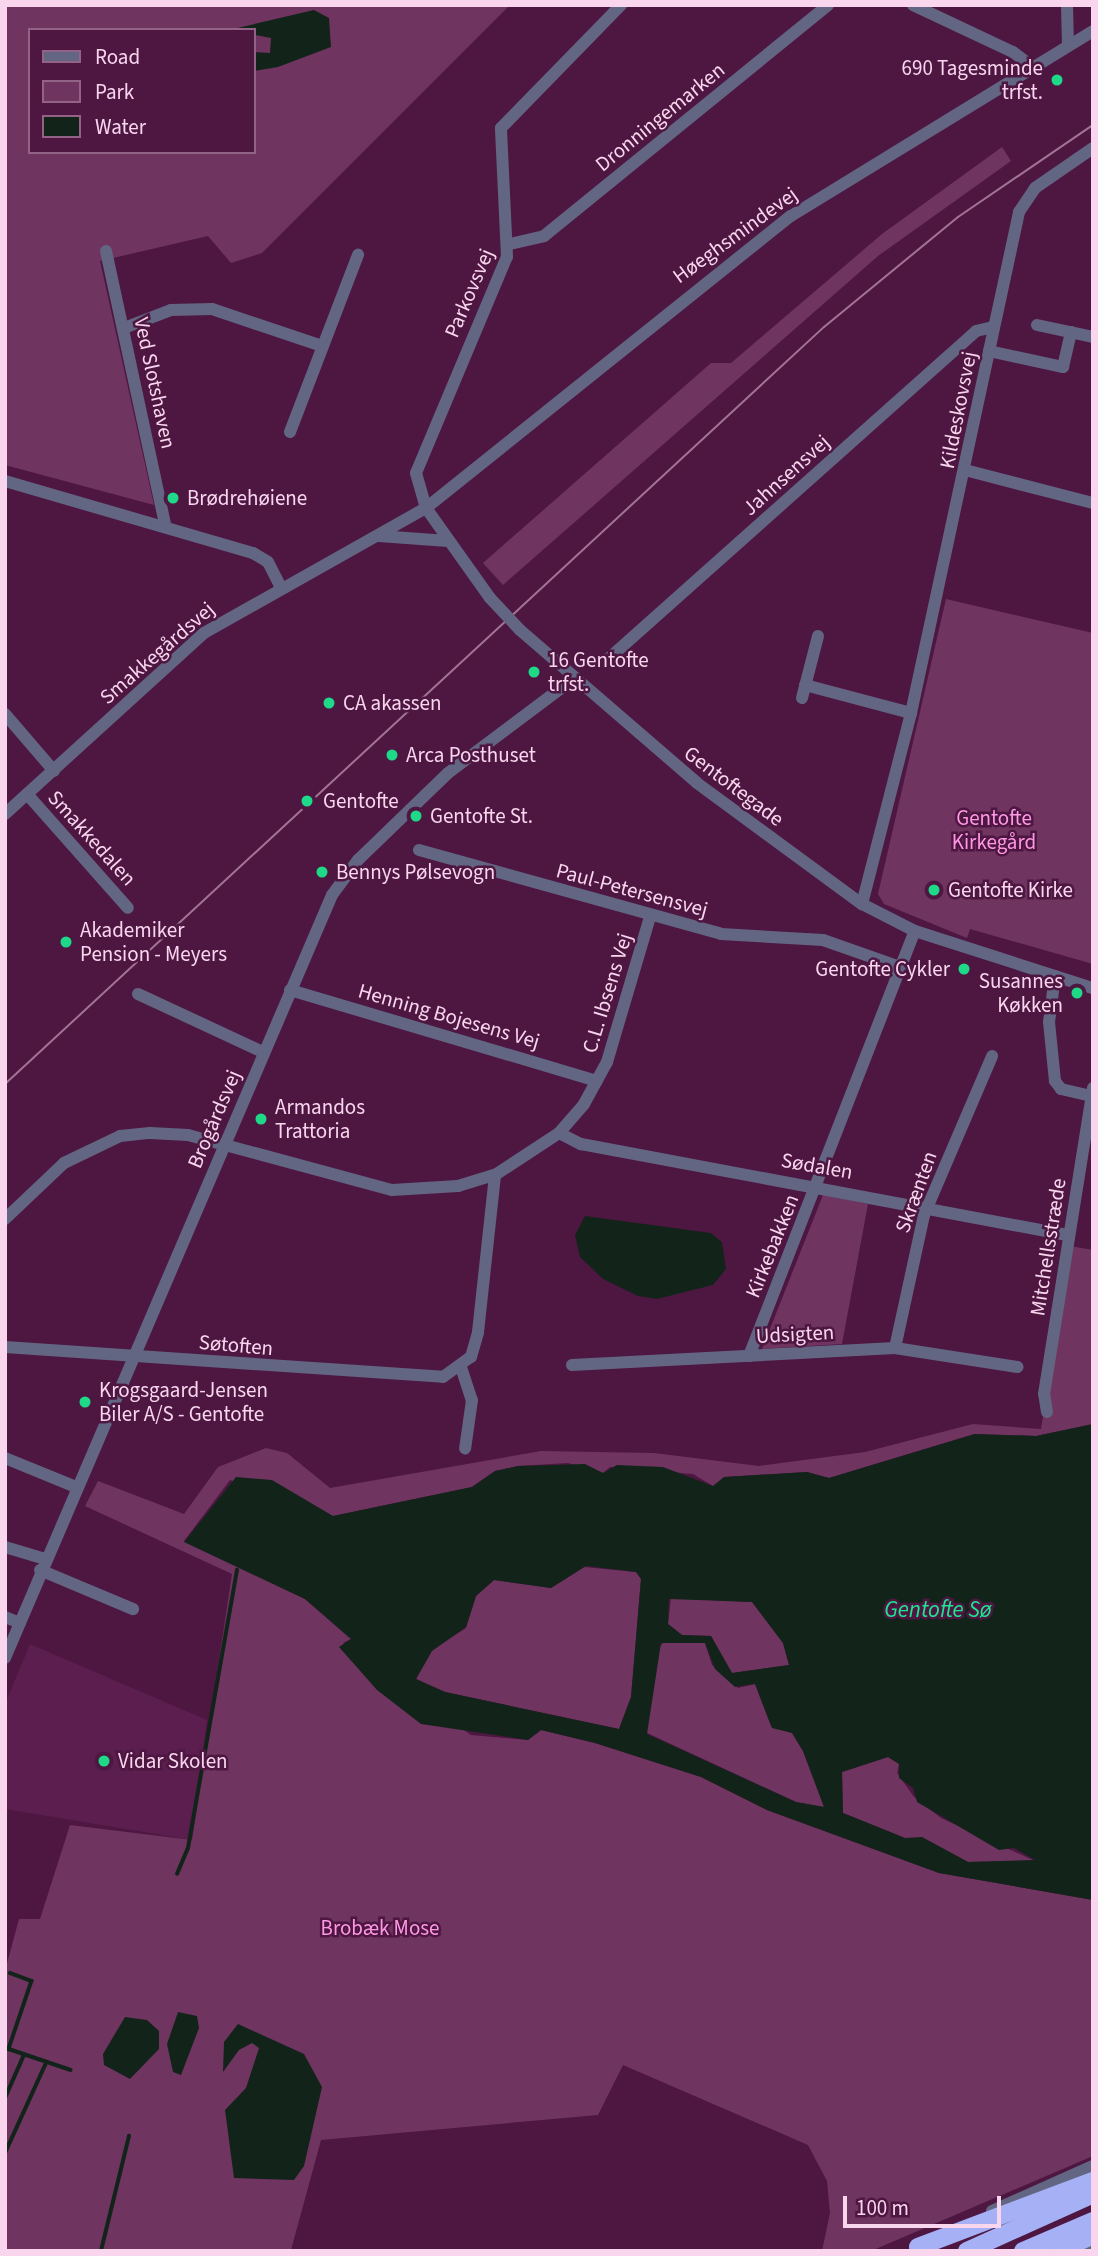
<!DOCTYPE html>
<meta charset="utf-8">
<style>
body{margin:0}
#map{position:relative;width:1098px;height:2256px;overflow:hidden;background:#4e1742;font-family:"Source Sans 3",sans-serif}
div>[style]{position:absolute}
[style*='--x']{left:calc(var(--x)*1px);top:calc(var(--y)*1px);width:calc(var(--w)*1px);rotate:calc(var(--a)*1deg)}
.built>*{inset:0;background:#5b1e4e}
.green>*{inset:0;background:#703461}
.water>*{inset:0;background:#122419}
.stream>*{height:3.5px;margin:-1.75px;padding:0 1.75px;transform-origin:1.75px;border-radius:1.75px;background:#122419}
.minor>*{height:12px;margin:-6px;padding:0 6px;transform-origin:6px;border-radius:6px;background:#626683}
.highway>*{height:18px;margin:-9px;padding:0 9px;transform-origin:9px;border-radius:9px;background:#a5b0f5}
.tram>*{height:2px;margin:-1px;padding:0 1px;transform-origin:1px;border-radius:1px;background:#a17496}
.minor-bridge>*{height:12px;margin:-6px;padding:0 6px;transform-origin:6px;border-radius:6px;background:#626683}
.dots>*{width:19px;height:19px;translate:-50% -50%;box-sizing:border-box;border:4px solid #4e1742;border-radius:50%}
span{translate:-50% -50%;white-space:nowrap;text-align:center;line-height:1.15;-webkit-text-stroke:5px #4e1742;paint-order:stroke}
.poi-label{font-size:21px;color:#f9d6ee}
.right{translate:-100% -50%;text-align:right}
.left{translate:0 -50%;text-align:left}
.street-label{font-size:21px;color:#f9d6ee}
.park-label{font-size:21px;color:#fe98e4}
.water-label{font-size:23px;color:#1be790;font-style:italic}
.frame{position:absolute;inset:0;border:7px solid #f9d6ee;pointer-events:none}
.legend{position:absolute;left:28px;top:28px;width:228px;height:126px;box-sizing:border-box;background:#4e1742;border:2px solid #926387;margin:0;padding:9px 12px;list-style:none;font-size:21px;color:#f9d6ee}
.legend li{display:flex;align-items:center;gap:14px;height:35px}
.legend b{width:35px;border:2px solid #926387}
.scale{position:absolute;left:843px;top:2196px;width:158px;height:32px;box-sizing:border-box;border:4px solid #f9d6ee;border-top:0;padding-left:9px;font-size:21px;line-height:24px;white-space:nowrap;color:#f9d6ee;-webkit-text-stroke:5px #4e1742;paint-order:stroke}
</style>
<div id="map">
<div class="built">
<div style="clip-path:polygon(30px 1644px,207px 1720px,192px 1840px,5px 1809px,5px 1704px)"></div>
</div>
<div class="green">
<div style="clip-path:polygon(evenodd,5px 5px,510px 5px,262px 253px,231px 263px,208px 236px,100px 261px,154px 505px,5px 465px,5px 5px,30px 30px,254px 30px,254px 152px,30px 152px,30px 30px)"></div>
<div style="clip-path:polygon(1002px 147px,1011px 161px,878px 256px,503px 585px,483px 563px,711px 363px,731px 363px,882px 234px)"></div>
<div style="clip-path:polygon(946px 599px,1093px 633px,1093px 964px,970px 929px,967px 938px,884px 904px,878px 894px)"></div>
<div style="clip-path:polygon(823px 1195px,868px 1204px,842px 1344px,762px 1349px)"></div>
<div style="clip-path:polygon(1070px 1246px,1093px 1250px,1093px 1424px,1036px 1436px,974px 1434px,829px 1478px,807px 1472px,725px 1477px,713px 1486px,693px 1474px,610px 1467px,603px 1473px,568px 1463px,518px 1466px,495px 1471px,472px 1487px,333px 1516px,230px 1480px,184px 1541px,305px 1599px,351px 1639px,343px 1643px,471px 1735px,528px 1740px,541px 1730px,595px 1743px,701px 1777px,767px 1810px,939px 1873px,1093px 1900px,1093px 2156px,871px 2251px,822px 2251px,830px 2213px,827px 2181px,808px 2145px,623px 2065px,598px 2115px,321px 2140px,291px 2250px,5px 2251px,5px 1971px,19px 1919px,40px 1919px,70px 1825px,192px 1840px,232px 1574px,85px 1506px,98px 1481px,184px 1514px,218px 1467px,266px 1448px,287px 1453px,330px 1488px,541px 1451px,654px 1453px,759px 1466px,865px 1452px,973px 1424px,1041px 1429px)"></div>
<div style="clip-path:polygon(584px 1567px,636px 1572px,641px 1579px,631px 1697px,619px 1729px,445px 1692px,416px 1679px,432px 1650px,466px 1628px,476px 1596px,494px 1580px,551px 1588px)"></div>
<div style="clip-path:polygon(671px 1598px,752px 1602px,783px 1643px,789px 1665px,732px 1673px,711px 1636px,682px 1635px,668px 1624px)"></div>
<div style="clip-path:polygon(664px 1642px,705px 1643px,712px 1665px,738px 1688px,755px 1684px,771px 1726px,792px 1733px,803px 1751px,824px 1807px,796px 1802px,645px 1732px,656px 1651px)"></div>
<div style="clip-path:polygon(888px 1757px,899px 1764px,897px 1773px,914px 1797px,941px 1818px,1035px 1861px,968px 1862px,927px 1840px,905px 1838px,843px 1813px,842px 1772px)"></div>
</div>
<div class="water">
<div style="clip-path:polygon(314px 10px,329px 18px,331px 47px,278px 67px,254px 71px,254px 52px,270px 53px,271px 38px,229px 30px)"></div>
<div style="clip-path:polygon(585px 1216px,711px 1233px,722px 1242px,726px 1269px,713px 1285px,657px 1299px,638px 1296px,603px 1279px,580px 1257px,575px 1235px)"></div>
<div style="clip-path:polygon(evenodd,1093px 1424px,1093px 1900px,939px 1873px,767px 1810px,701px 1777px,595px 1743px,541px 1730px,528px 1740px,421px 1724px,377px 1690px,339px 1647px,351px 1639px,305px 1599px,184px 1542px,236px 1477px,272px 1480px,333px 1516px,472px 1487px,495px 1471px,518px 1466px,585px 1464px,603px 1473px,617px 1465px,663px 1467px,713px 1486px,724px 1477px,807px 1472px,829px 1478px,975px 1434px,1036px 1436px,1093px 1424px,586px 1566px,636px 1572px,641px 1579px,631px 1697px,619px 1729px,445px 1692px,416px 1679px,432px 1651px,466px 1627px,476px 1596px,494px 1580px,551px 1588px,586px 1566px,1093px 1424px,669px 1599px,752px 1602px,783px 1643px,789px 1665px,732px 1673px,711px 1636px,682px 1635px,668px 1624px,669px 1599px,1093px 1424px,661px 1643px,705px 1643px,715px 1669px,735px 1687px,755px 1684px,772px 1728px,792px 1733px,803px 1751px,824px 1807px,796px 1802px,647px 1734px,661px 1643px,1093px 1424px,888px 1757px,899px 1764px,899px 1778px,913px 1788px,917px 1802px,999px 1850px,1014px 1848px,1035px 1860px,968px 1862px,922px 1837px,905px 1838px,843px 1813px,842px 1772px,888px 1757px)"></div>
<div style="clip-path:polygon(178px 2012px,197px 2016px,199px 2028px,181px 2075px,173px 2072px,167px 2044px)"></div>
<div style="clip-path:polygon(125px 2017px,147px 2020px,159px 2031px,159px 2049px,130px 2079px,104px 2065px,103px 2054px)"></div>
<div style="clip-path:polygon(238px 2024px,304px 2054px,322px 2087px,304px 2166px,294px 2180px,234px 2178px,225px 2110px,246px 2088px,259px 2048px,252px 2043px,239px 2050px,223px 2072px,224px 2042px)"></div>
</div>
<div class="stream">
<div style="--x:177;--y:1874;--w:28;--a:-67"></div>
<div style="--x:188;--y:1848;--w:282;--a:-80"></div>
<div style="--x:10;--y:1973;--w:23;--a:20"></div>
<div style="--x:32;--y:1981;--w:72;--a:108.7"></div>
<div style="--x:9;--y:2049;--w:65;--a:18.7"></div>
<div style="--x:5;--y:2098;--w:47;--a:-66.2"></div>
<div style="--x:5;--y:2153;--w:99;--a:-65.5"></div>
<div style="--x:101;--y:2251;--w:118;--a:-76.3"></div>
</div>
<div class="minor">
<div style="--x:913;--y:5;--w:110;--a:25.2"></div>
<div style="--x:1013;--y:52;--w:25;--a:37"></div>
<div style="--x:1067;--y:5;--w:40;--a:88.6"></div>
<div style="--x:510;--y:244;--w:35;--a:-13"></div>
<div style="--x:544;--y:236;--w:366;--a:-39.1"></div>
<div style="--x:106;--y:251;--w:279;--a:77.8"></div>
<div style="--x:1037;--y:325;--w:57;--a:12.1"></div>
<div style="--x:124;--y:328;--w:50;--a:-21"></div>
<div style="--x:171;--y:310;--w:41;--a:-1.4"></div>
<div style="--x:212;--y:309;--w:113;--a:18.6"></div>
<div style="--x:989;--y:351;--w:76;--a:12.2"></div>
<div style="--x:1063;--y:367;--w:36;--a:-77"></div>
<div style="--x:290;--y:432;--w:190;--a:-69"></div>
<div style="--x:965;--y:470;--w:132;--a:14.5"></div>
<div style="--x:5;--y:481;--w:258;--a:16.2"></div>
<div style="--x:253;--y:553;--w:17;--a:31"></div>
<div style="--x:268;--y:562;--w:28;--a:63"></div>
<div style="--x:379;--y:536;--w:69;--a:4.1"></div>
<div style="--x:490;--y:598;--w:110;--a:-125.4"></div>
<div style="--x:426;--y:508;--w:36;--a:-106"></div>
<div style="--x:416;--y:473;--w:234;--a:-67.2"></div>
<div style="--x:507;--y:257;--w:129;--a:-92.7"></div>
<div style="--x:501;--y:128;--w:172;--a:-45.7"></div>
<div style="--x:520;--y:630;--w:234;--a:40.8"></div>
<div style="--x:697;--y:783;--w:205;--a:36.3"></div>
<div style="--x:862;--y:904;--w:59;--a:27"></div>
<div style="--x:915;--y:931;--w:187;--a:17.8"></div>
<div style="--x:607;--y:660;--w:494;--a:-41.7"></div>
<div style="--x:976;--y:331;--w:18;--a:-13"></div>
<div style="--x:805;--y:685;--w:110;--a:14.8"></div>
<div style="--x:802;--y:698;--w:64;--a:-75.5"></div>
<div style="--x:5;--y:714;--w:75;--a:49.3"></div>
<div style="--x:27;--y:794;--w:152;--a:48.5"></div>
<div style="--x:5;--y:814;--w:269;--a:-42.3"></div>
<div style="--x:204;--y:633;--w:255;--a:-29.4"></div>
<div style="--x:426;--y:508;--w:467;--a:-38.7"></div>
<div style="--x:791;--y:216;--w:354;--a:-31.5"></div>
<div style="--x:419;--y:850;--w:313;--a:15.5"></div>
<div style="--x:721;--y:934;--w:102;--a:3.4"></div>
<div style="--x:823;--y:940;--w:82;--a:19.3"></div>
<div style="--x:862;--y:904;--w:197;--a:-75.6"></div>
<div style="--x:911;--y:713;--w:513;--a:-77.83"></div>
<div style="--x:1019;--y:212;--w:29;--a:-56"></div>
<div style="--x:1035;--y:188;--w:70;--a:-34.6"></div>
<div style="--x:1055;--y:976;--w:46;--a:97.4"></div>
<div style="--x:1049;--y:1022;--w:59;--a:84.2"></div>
<div style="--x:1055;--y:1081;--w:10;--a:53"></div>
<div style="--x:1061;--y:1089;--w:31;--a:13"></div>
<div style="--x:290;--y:990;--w:320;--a:16.5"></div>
<div style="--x:138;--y:994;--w:138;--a:24.9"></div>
<div style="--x:559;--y:1133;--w:25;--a:27"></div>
<div style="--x:581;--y:1144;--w:496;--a:10.6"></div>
<div style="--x:5;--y:1219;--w:81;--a:-43.5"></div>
<div style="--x:64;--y:1163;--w:62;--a:-25.7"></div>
<div style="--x:120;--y:1136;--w:30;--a:-6"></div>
<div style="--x:150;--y:1133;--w:38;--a:3"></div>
<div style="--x:188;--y:1135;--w:211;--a:15.1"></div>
<div style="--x:392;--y:1190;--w:66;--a:-3.5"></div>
<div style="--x:458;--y:1186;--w:39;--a:-17"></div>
<div style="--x:495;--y:1175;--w:77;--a:-33.3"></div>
<div style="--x:559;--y:1133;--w:38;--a:-49"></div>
<div style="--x:584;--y:1104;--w:48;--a:-61.3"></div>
<div style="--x:607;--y:1062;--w:151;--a:-73.5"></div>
<div style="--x:5;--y:1347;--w:439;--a:3.9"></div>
<div style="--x:443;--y:1377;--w:34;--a:-36"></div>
<div style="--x:471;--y:1357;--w:26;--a:-74"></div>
<div style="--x:478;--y:1332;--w:158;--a:-83.8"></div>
<div style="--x:895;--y:1348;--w:136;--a:-77.7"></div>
<div style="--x:924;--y:1215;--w:173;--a:-66.8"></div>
<div style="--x:749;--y:1356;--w:456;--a:-68.7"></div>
<div style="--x:572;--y:1365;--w:323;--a:-3"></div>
<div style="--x:895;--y:1348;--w:124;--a:8.8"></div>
<div style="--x:461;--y:1367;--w:35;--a:72"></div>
<div style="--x:472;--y:1400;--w:49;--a:98.1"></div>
<div style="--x:1047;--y:1412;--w:18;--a:-99"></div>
<div style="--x:1044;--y:1394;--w:310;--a:-80.9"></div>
<div style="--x:5;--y:1458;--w:77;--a:22.2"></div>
<div style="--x:5;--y:1547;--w:42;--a:16.7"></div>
<div style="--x:40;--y:1570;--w:101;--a:22.8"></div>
<div style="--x:5;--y:1617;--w:16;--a:22"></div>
<div style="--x:5;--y:1658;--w:830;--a:-66.8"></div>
<div style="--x:332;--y:895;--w:44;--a:-53.4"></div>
<div style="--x:358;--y:860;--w:125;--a:-44"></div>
<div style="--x:448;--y:773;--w:156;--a:-36.9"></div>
<div style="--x:992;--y:2211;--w:111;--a:-24"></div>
<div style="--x:1080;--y:2251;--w:14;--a:-25"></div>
</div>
<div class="highway">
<div style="--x:918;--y:2247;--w:187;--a:-20.7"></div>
<div style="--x:967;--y:2251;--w:138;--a:-24.3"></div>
<div style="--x:1023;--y:2251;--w:76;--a:-23.2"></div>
<div style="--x:1059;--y:2251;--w:38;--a:-25"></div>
</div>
<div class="tram">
<div style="--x:5;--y:1084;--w:1115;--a:-42.75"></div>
<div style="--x:824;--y:327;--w:173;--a:-39.4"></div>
<div style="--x:958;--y:217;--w:163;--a:-34.3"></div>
</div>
<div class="minor-bridge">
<div style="--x:490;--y:598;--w:44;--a:46.8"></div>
</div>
<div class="dots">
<div style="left:1057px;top:80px;background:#1dd988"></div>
<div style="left:173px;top:498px;background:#1dd988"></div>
<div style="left:534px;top:672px;background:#1dd988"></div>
<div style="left:329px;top:703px;background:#1dd988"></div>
<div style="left:392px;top:755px;background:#1dd988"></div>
<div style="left:307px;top:801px;background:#1dd988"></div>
<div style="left:416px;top:816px;background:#1dd988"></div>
<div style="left:322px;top:872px;background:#1dd988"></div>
<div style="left:934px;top:890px;background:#1dd988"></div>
<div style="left:66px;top:942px;background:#1dd988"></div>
<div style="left:964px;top:969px;background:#1dd988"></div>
<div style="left:1077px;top:993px;background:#1dd988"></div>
<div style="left:261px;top:1119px;background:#1dd988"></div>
<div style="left:85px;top:1402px;background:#1dd988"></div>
<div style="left:104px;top:1761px;background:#1dd988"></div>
</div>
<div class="poi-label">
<span class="right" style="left:1043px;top:80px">690 Tagesminde<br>trfst.</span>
<span class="left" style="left:187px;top:498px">Brødrehøiene</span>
<span class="left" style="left:548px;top:672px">16 Gentofte<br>trfst.</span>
<span class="left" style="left:343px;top:703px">CA akassen</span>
<span class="left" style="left:406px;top:755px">Arca Posthuset</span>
<span class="left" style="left:323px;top:801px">Gentofte</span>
<span class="left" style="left:430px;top:816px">Gentofte St.</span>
<span class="left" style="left:336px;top:872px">Bennys Pølsevogn</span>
<span class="left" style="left:948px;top:890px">Gentofte Kirke</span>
<span class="left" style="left:80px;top:942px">Akademiker<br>Pension - Meyers</span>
<span class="right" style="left:950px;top:969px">Gentofte Cykler</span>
<span class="right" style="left:1063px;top:993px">Susannes<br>Køkken</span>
<span class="left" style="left:275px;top:1119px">Armandos<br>Trattoria</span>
<span class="left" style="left:99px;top:1402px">Krogsgaard-Jensen<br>Biler A/S - Gentofte</span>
<span class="left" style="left:118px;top:1761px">Vidar Skolen</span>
</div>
<div class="street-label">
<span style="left:660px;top:117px;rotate:-39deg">Dronningemarken</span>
<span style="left:735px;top:235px;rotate:-36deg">Høeghsmindevej</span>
<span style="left:469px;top:293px;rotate:-67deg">Parkovsvej</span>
<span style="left:155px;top:383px;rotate:78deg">Ved Slotshaven</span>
<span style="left:958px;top:410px;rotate:-79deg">Kildeskovsvej</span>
<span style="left:786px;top:475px;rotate:-42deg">Jahnsensvej</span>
<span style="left:157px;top:653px;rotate:-41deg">Smakkegårdsvej</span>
<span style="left:734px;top:786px;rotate:37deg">Gentoftegade</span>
<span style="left:92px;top:838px;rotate:48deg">Smakkedalen</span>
<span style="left:632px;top:890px;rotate:15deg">Paul-Petersensvej</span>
<span style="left:607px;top:993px;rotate:-73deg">C.L. Ibsens Vej</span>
<span style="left:449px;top:1016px;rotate:16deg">Henning Bojesens Vej</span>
<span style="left:214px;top:1119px;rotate:-67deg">Brogårdsvej</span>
<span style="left:817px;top:1166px;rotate:10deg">Sødalen</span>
<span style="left:916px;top:1192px;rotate:-70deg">Skrænten</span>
<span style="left:772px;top:1246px;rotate:-68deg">Kirkebakken</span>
<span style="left:1048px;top:1247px;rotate:-81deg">Mitchellsstræde</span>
<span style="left:795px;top:1334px;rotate:-3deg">Udsigten</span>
<span style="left:236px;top:1345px;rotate:5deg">Søtoften</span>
</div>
<div class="park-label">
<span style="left:994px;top:830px">Gentofte<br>Kirkegård</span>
<span style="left:380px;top:1928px">Brobæk Mose</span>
</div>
<div class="water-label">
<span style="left:938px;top:1610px">Gentofte Sø</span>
</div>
<div class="frame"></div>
<ul class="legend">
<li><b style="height:9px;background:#626683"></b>Road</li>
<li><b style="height:19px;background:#703461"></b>Park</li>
<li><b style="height:19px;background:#122419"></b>Water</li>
</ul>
<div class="scale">100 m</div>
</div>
